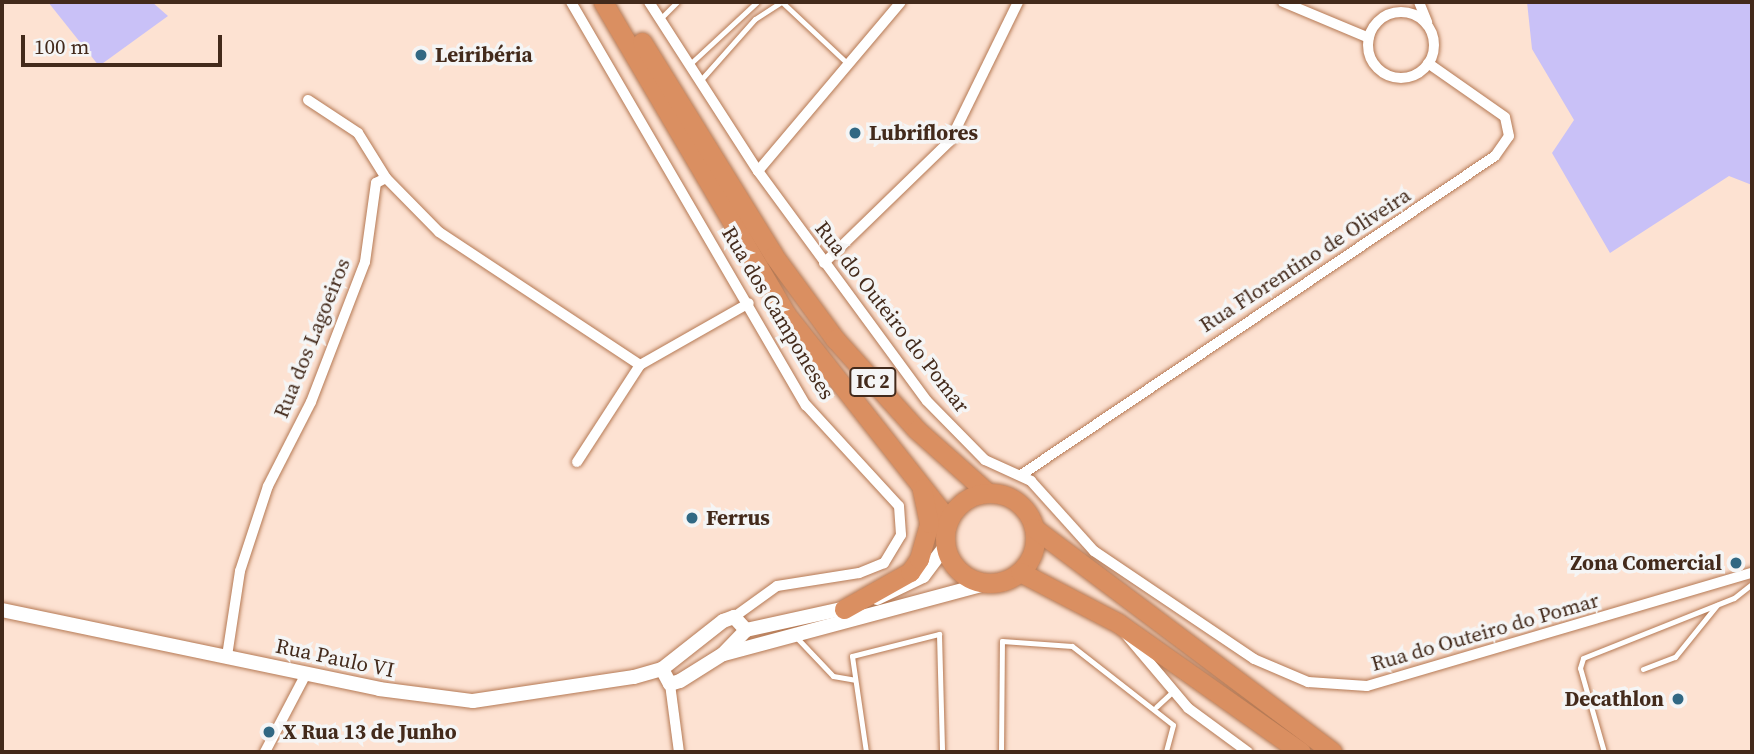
<!DOCTYPE html>
<meta charset="utf-8">
<style>
body{margin:0}
#map{position:relative;width:1754px;height:754px;overflow:hidden;background:#fde2d2;font-family:"Source Serif 4",serif}
div>[style]{position:absolute}
[style*='--x']{left:calc(var(--x)*1px);top:calc(var(--y)*1px);width:calc(var(--w)*1px);rotate:calc(var(--a)*1deg)}
.green>*{inset:0;background:#c9c1f7}
.roads{filter:drop-shadow(0 0 2px #b57954) drop-shadow(0 0 2px #b57954)}
.lane>*{height:5px;margin:-2.5px;padding:0 2.5px;transform-origin:2.5px;border-radius:2.5px;background:#fff}
.street>*{height:10px;margin:-5px;padding:0 5px;transform-origin:5px;border-radius:5px;background:#fff}
.street>.ring{margin:-5px;padding:0;box-sizing:content-box;background:none;border:10px solid #fff;border-radius:50%}
.secondary>*{height:14px;margin:-7px;padding:0 7px;transform-origin:7px;border-radius:7px;background:#fff}
.highway>*{height:19px;margin:-9.5px;padding:0 9.5px;transform-origin:9.5px;border-radius:9.5px;background:#da8f61}
.highway>.ring{margin:-9.5px;padding:0;box-sizing:content-box;background:none;border:19px solid #da8f61;border-radius:50%}
.dots>*{width:19px;height:19px;translate:-50% -50%;box-sizing:border-box;border:4px solid #f5f5f5;border-radius:50%}
span{translate:-50% -50%;white-space:nowrap;text-align:center;line-height:1.15;-webkit-text-stroke:7px #f5f5f5;paint-order:stroke}
.shield-label span{padding:2px 5px;background:#f5f5f5;border:2px solid;border-radius:5px;-webkit-text-stroke-width:0}
.shield-label{font-size:19px;color:#432a1b;font-weight:700}
.poi-label{font-size:21px;color:#432a1b;font-weight:700}
.left{translate:0 -50%;text-align:left}
.right{translate:-100% -50%;text-align:right}
.street-label{font-size:21px;color:#432a1b}
.frame{position:absolute;inset:0;border:4px solid #432a1b;pointer-events:none}
.scale{position:absolute;left:21px;top:35px;width:201px;height:32px;box-sizing:border-box;border:4px solid #432a1b;border-top:0;padding-left:9px;font-size:21px;line-height:24px;white-space:nowrap;color:#432a1b;-webkit-text-stroke:5px #f5f5f5;paint-order:stroke}
</style>
<div id="map">
<div class="green">
<div style="clip-path:polygon(48px 2px,152px 2px,168px 16px,99px 66px)"></div>
<div style="clip-path:polygon(1527px 2px,1752px 2px,1752px 185px,1729px 176px,1610px 253px,1552px 153px,1574px 120px,1532px 49px)"></div>
</div>
<div class="roads">
<div class="lane">
<div style="--x:782;--y:2;--w:92;--a:43.2"></div>
<div style="--x:660;--y:19;--w:24;--a:-45"></div>
<div style="--x:690;--y:64;--w:91;--a:-42.8"></div>
<div style="--x:699;--y:82;--w:84;--a:-48.4"></div>
<div style="--x:755;--y:19;--w:31;--a:-33"></div>
<div style="--x:797;--y:638;--w:52;--a:46.5"></div>
<div style="--x:833;--y:676;--w:22;--a:10"></div>
<div style="--x:1643;--y:669;--w:34;--a:-21"></div>
<div style="--x:1675;--y:657;--w:67;--a:-51.1"></div>
<div style="--x:1156;--y:707;--w:23;--a:-43"></div>
<div style="--x:866;--y:752;--w:97;--a:-98.3"></div>
<div style="--x:852;--y:656;--w:90;--a:-14.2"></div>
<div style="--x:939;--y:634;--w:118;--a:88.5"></div>
<div style="--x:1001;--y:752;--w:111;--a:-89.5"></div>
<div style="--x:1002;--y:641;--w:70;--a:4.1"></div>
<div style="--x:1072;--y:646;--w:128;--a:38"></div>
<div style="--x:1173;--y:725;--w:28;--a:105"></div>
<div style="--x:1604;--y:752;--w:87;--a:-105.9"></div>
<div style="--x:1580;--y:668;--w:10;--a:-73"></div>
<div style="--x:1583;--y:658;--w:162;--a:-21.7"></div>
<div style="--x:1734;--y:598;--w:23;--a:-38"></div>
</div>
<div class="street">
<div style="--x:571;--y:2;--w:467;--a:59.8"></div>
<div style="--x:806;--y:405;--w:137;--a:47.4"></div>
<div style="--x:899;--y:506;--w:29;--a:86"></div>
<div style="--x:901;--y:535;--w:33;--a:121"></div>
<div style="--x:884;--y:563;--w:27;--a:158"></div>
<div style="--x:859;--y:573;--w:83;--a:171"></div>
<div style="--x:777;--y:586;--w:53;--a:144.2"></div>
<div style="--x:649;--y:2;--w:201;--a:57.2"></div>
<div style="--x:758;--y:171;--w:285;--a:53.7"></div>
<div style="--x:927;--y:401;--w:83;--a:45.5"></div>
<div style="--x:985;--y:460;--w:51;--a:24.5"></div>
<div style="--x:1031;--y:481;--w:94;--a:48"></div>
<div style="--x:1094;--y:551;--w:193;--a:34"></div>
<div style="--x:1254;--y:659;--w:59;--a:23.1"></div>
<div style="--x:1308;--y:682;--w:59;--a:3.9"></div>
<div style="--x:1367;--y:686;--w:401;--a:-16.4"></div>
<div style="--x:1283;--y:2;--w:93;--a:22.7"></div>
<div style="--x:1419;--y:2;--w:22;--a:68"></div>
<div class="ring" style="left:1368px;top:12px;width:56px;height:56px"></div>
<div style="--x:308;--y:100;--w:60;--a:33.4"></div>
<div style="--x:358;--y:133;--w:53;--a:58.1"></div>
<div style="--x:386;--y:178;--w:76;--a:45.5"></div>
<div style="--x:439;--y:232;--w:241;--a:33.5"></div>
<div style="--x:640;--y:365;--w:125;--a:-29.6"></div>
<div style="--x:758;--y:171;--w:221;--a:-49.8"></div>
<div style="--x:824;--y:263;--w:175;--a:-44.1"></div>
<div style="--x:950;--y:141;--w:155;--a:-63.9"></div>
<div style="--x:577;--y:462;--w:116;--a:-57"></div>
<div style="--x:1021;--y:475;--w:571;--a:-33.94"></div>
<div style="--x:1495;--y:156;--w:24;--a:-55"></div>
<div style="--x:1509;--y:136;--w:19;--a:-102"></div>
<div style="--x:1505;--y:117;--w:94;--a:-145"></div>
<div style="--x:1123;--y:631;--w:101;--a:49.8"></div>
<div style="--x:1188;--y:708;--w:74;--a:36.3"></div>
<div style="--x:227;--y:656;--w:86;--a:-81.3"></div>
<div style="--x:240;--y:571;--w:89;--a:-71.8"></div>
<div style="--x:268;--y:486;--w:94;--a:-62.9"></div>
<div style="--x:311;--y:402;--w:150;--a:-68.9"></div>
<div style="--x:365;--y:262;--w:80;--a:-82.1"></div>
<div style="--x:376;--y:183;--w:11;--a:-27"></div>
<div style="--x:670;--y:684;--w:69;--a:82.5"></div>
<div style="--x:265;--y:752;--w:88;--a:-62.3"></div>
</div>
<div class="secondary">
<div style="--x:877;--y:598;--w:51;--a:-25.6"></div>
<div style="--x:923;--y:576;--w:38;--a:-53"></div>
<div style="--x:2;--y:610;--w:385;--a:11.8"></div>
<div style="--x:379;--y:689;--w:95;--a:7.3"></div>
<div style="--x:473;--y:701;--w:163;--a:-8.5"></div>
<div style="--x:634;--y:677;--w:29;--a:-16"></div>
<div style="--x:662;--y:669;--w:78;--a:-38.2"></div>
<div style="--x:723;--y:621;--w:12;--a:-20"></div>
<div style="--x:734;--y:617;--w:18;--a:47"></div>
<div style="--x:724;--y:654;--w:274;--a:-15"></div>
<div style="--x:662;--y:669;--w:17;--a:62"></div>
<div style="--x:670;--y:684;--w:10;--a:-17"></div>
<div style="--x:680;--y:681;--w:51;--a:-32.1"></div>
<div style="--x:723;--y:654;--w:33;--a:-46"></div>
<div style="--x:746;--y:630;--w:107;--a:-12.4"></div>
</div>
<div class="highway">
<div style="--x:603;--y:2;--w:362;--a:59.6"></div>
<div style="--x:786;--y:314;--w:263;--a:51.8"></div>
<div style="--x:642;--y:42;--w:251;--a:58.3"></div>
<div style="--x:774;--y:256;--w:103;--a:53.7"></div>
<div style="--x:835;--y:339;--w:122;--a:48"></div>
<div style="--x:917;--y:430;--w:95;--a:41.6"></div>
<div class="ring" style="left:945px;top:493px;width:71px;height:71px"></div>
<div style="--x:1034;--y:528;--w:373;--a:36.9"></div>
<div style="--x:1020;--y:572;--w:110;--a:27.5"></div>
<div style="--x:1118;--y:623;--w:224;--a:35.2"></div>
<div style="--x:844;--y:609;--w:76;--a:-29.3"></div>
<div style="--x:910;--y:572;--w:16;--a:-55"></div>
<div style="--x:919;--y:559;--w:37;--a:-74"></div>
<div style="--x:929;--y:523;--w:35;--a:-102"></div>
</div>
</div>
<div class="dots">
<div style="left:421px;top:55px;background:#316883"></div>
<div style="left:855px;top:133px;background:#316883"></div>
<div style="left:692px;top:518px;background:#316883"></div>
<div style="left:1736px;top:563px;background:#316883"></div>
<div style="left:1678px;top:699px;background:#316883"></div>
<div style="left:269px;top:732px;background:#316883"></div>
</div>
<div class="shield-label">
<span style="left:873px;top:382px">IC 2</span>
</div>
<div class="poi-label">
<span class="left" style="left:435px;top:55px">Leiribéria</span>
<span class="left" style="left:869px;top:133px">Lubriflores</span>
<span class="left" style="left:706px;top:518px">Ferrus</span>
<span class="right" style="left:1722px;top:563px">Zona Comercial</span>
<span class="right" style="left:1664px;top:699px">Decathlon</span>
<span class="left" style="left:283px;top:732px">X Rua 13 de Junho</span>
</div>
<div class="street-label">
<span style="left:1305px;top:260px;rotate:-33deg">Rua Florentino de Oliveira</span>
<span style="left:778px;top:313px;rotate:59deg">Rua dos Camponeses</span>
<span style="left:892px;top:317px;rotate:52deg">Rua do Outeiro do Pomar</span>
<span style="left:312px;top:338px;rotate:-68deg">Rua dos Lagoeiros</span>
<span style="left:1485px;top:632px;rotate:-16deg">Rua do Outeiro do Pomar</span>
<span style="left:335px;top:658px;rotate:12deg">Rua Paulo VI</span>
</div>
<div class="frame"></div>
<div class="scale">100 m</div>
</div>
